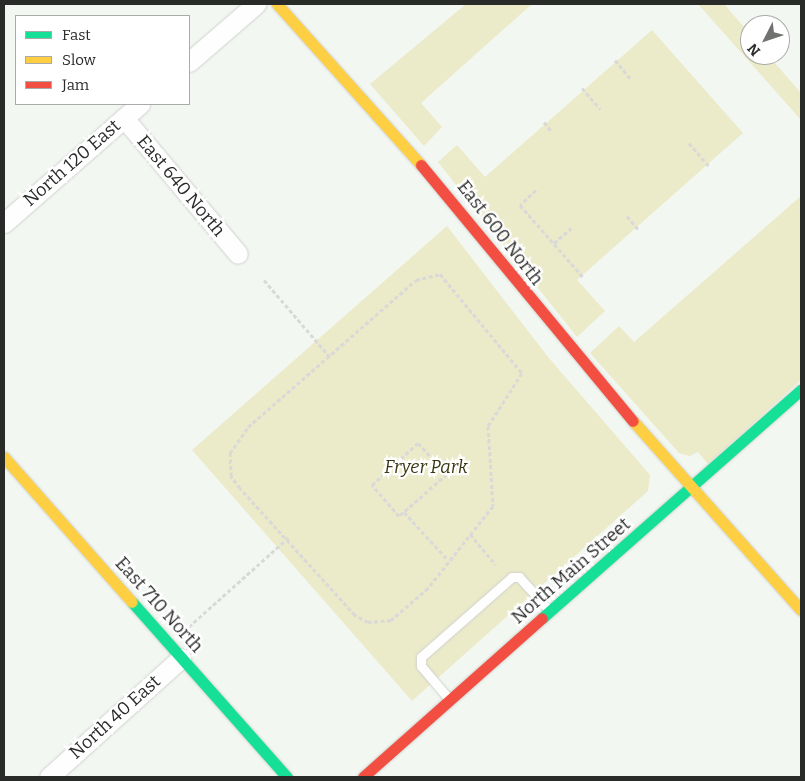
<!DOCTYPE html>
<style>
body{margin:0}
#map{position:relative;width:805px;height:781px;overflow:hidden;background:#f3f7f2;font-family:Bitter,serif}
div>[style]{position:absolute}
[style*='--x']{left:calc(var(--x)*1px);top:calc(var(--y)*1px);width:calc(var(--w)*1px);rotate:calc(var(--a)*1deg)}
.green>*{inset:0;background:#ebeac9}
.path>*{height:3px;margin-top:-1.5px;transform-origin:0;background:repeating-linear-gradient(90deg,#d9d9d8 0 4px,transparent 0 6.5px)}
.roads{filter:drop-shadow(0 0 1px #cfd2ce) drop-shadow(0 0 1px #cfd2ce)}
.lane>*{height:9px;margin:-4.5px;padding:0 4.5px;transform-origin:4.5px;border-radius:4.5px;background:#fdfefd}
.street>*{height:19px;margin:-9.5px;padding:0 9.5px;transform-origin:9.5px;border-radius:9.5px;background:#fdfefd}
.fast>*{height:11px;margin:-5.5px;padding:0 5.5px;transform-origin:5.5px;border-radius:5.5px;background:#16e098}
.slow>*{height:11px;margin:-5.5px;padding:0 5.5px;transform-origin:5.5px;border-radius:5.5px;background:#ffcf43}
.jam>*{height:11px;margin:-5.5px;padding:0 5.5px;transform-origin:5.5px;border-radius:5.5px;background:#f24e42}
span{translate:-50% -50%;white-space:nowrap;text-align:center;line-height:1.15;-webkit-text-stroke:4.5px #fff;paint-order:stroke}
.street-label{font-size:18px;color:#292b29}
.park-label{font-size:18px;color:#3a3712;font-style:italic}
.frame{position:absolute;inset:0;border:5px solid #292b29;pointer-events:none}
.legend{position:absolute;left:15px;top:15px;width:175px;height:90px;box-sizing:border-box;background:#fff;border:1px solid #a9aaa9;margin:0;padding:6px 9px;list-style:none;font-size:15px;color:#292b29}
.legend li{display:flex;align-items:center;gap:10px;height:25px}
.legend b{width:25px;border:1px solid #a9aaa9}
.north{position:absolute;left:740px;top:15px;width:50px;height:50px;box-sizing:border-box;background:#fff;border:1px solid #a9aaa9;border-radius:50%;rotate:229deg;font-size:14px;font-weight:700;line-height:20px;text-align:center;color:#292b29}
.north::after{content:'';display:block;margin:auto;width:18px;height:22px;background:#70726f;clip-path:polygon(50% 0,100% 100%,50% 72%,0 100%)}
</style>
<div id="map">
<div class="green">
<div style="clip-path:polygon(466px 4px,532px 4px,421px 103px,442px 127px,424px 146px,370px 84px)"></div>
<div style="clip-path:polygon(698px 4px,724px 4px,750px 34px,750px 55px,768px 55px,801px 93px,801px 120px)"></div>
<div style="clip-path:polygon(652px 30px,743px 133px,577px 280px,605px 311px,577px 337px,438px 162px,457px 145px,485px 177px)"></div>
<div style="clip-path:polygon(801px 196px,801px 380px,708px 464px,698px 452px,690px 456px,679px 453px,590px 353px,619px 326px,634px 342px)"></div>
<div style="clip-path:polygon(447px 226px,548px 357px,650px 475px,648px 491px,412px 701px,192px 450px)"></div>
</div>
<div class="path">
<div style="--x:615;--y:60;--w:26;--a:50"></div>
<div style="--x:582;--y:88;--w:28;--a:49"></div>
<div style="--x:544;--y:122;--w:13;--a:51"></div>
<div style="--x:689;--y:143;--w:30;--a:49"></div>
<div style="--x:536;--y:190;--w:22;--a:137"></div>
<div style="--x:520;--y:205;--w:96;--a:48.8"></div>
<div style="--x:627;--y:216;--w:17;--a:50"></div>
<div style="--x:554;--y:243;--w:23;--a:-41"></div>
<div style="--x:440;--y:274;--w:129;--a:50.4"></div>
<div style="--x:522;--y:373;--w:63;--a:122.7"></div>
<div style="--x:488;--y:426;--w:80;--a:86.4"></div>
<div style="--x:493;--y:506;--w:105;--a:128.4"></div>
<div style="--x:428;--y:588;--w:49;--a:139.1"></div>
<div style="--x:391;--y:620;--w:23;--a:175"></div>
<div style="--x:368;--y:622;--w:15;--a:-152"></div>
<div style="--x:355;--y:615;--w:171;--a:-132.2"></div>
<div style="--x:240;--y:488;--w:15;--a:-127"></div>
<div style="--x:231;--y:476;--w:23;--a:-92"></div>
<div style="--x:230;--y:453;--w:32;--a:-55"></div>
<div style="--x:248;--y:427;--w:223;--a:-41.2"></div>
<div style="--x:416;--y:280;--w:25;--a:-14"></div>
<div style="--x:264;--y:280;--w:101;--a:49.4"></div>
<div style="--x:418;--y:443;--w:42;--a:46.9"></div>
<div style="--x:447;--y:474;--w:64;--a:138.8"></div>
<div style="--x:399;--y:516;--w:41;--a:-131.1"></div>
<div style="--x:372;--y:485;--w:62;--a:-42.4"></div>
<div style="--x:404;--y:512;--w:65;--a:47.5"></div>
<div style="--x:470;--y:534;--w:40;--a:50"></div>
<div style="--x:184;--y:631;--w:140;--a:-41.8"></div>
</div>
<div class="roads">
<div class="lane">
<div style="--x:449;--y:699;--w:43;--a:-130.3"></div>
<div style="--x:421;--y:666;--w:9;--a:-90"></div>
<div style="--x:421;--y:657;--w:121;--a:-41.3"></div>
<div style="--x:512;--y:577;--w:7;--a:0"></div>
<div style="--x:519;--y:577;--w:45;--a:47.7"></div>
</div>
<div class="street">
<div style="--x:189;--y:62;--w:89;--a:-40.9"></div>
<div style="--x:124;--y:118;--w:177;--a:50"></div>
<div style="--x:4;--y:223;--w:181;--a:-41.2"></div>
<div style="--x:49;--y:777;--w:178;--a:-42"></div>
</div>
<div class="fast">
<div style="--x:132;--y:602;--w:234;--a:48.5"></div>
<div style="--x:542;--y:618;--w:345;--a:-41.4"></div>
</div>
<div class="slow">
<div style="--x:277;--y:4;--w:216;--a:48.2"></div>
<div style="--x:633;--y:421;--w:253;--a:48.4"></div>
<div style="--x:4;--y:457;--w:193;--a:48.6"></div>
</div>
<div class="jam">
<div style="--x:421;--y:165;--w:332;--a:50.4"></div>
<div style="--x:363;--y:777;--w:239;--a:-41.6"></div>
</div>
</div>
<div class="street-label">
<span style="left:72px;top:163px;rotate:-41deg">North 120 East</span>
<span style="left:181px;top:186px;rotate:50deg">East 640 North</span>
<span style="left:500px;top:233px;rotate:52deg">East 600 North</span>
<span style="left:571px;top:571px;rotate:-41deg">North Main Street</span>
<span style="left:159px;top:605px;rotate:48deg">East 710 North</span>
<span style="left:115px;top:717px;rotate:-42deg">North 40 East</span>
</div>
<div class="park-label">
<span style="left:426px;top:467px">Fryer Park</span>
</div>
<div class="frame"></div>
<ul class="legend">
<li><b style="height:6px;background:#16e098"></b>Fast</li>
<li><b style="height:6px;background:#ffcf43"></b>Slow</li>
<li><b style="height:6px;background:#f24e42"></b>Jam</li>
</ul>
<div class="north">N</div>
</div>
